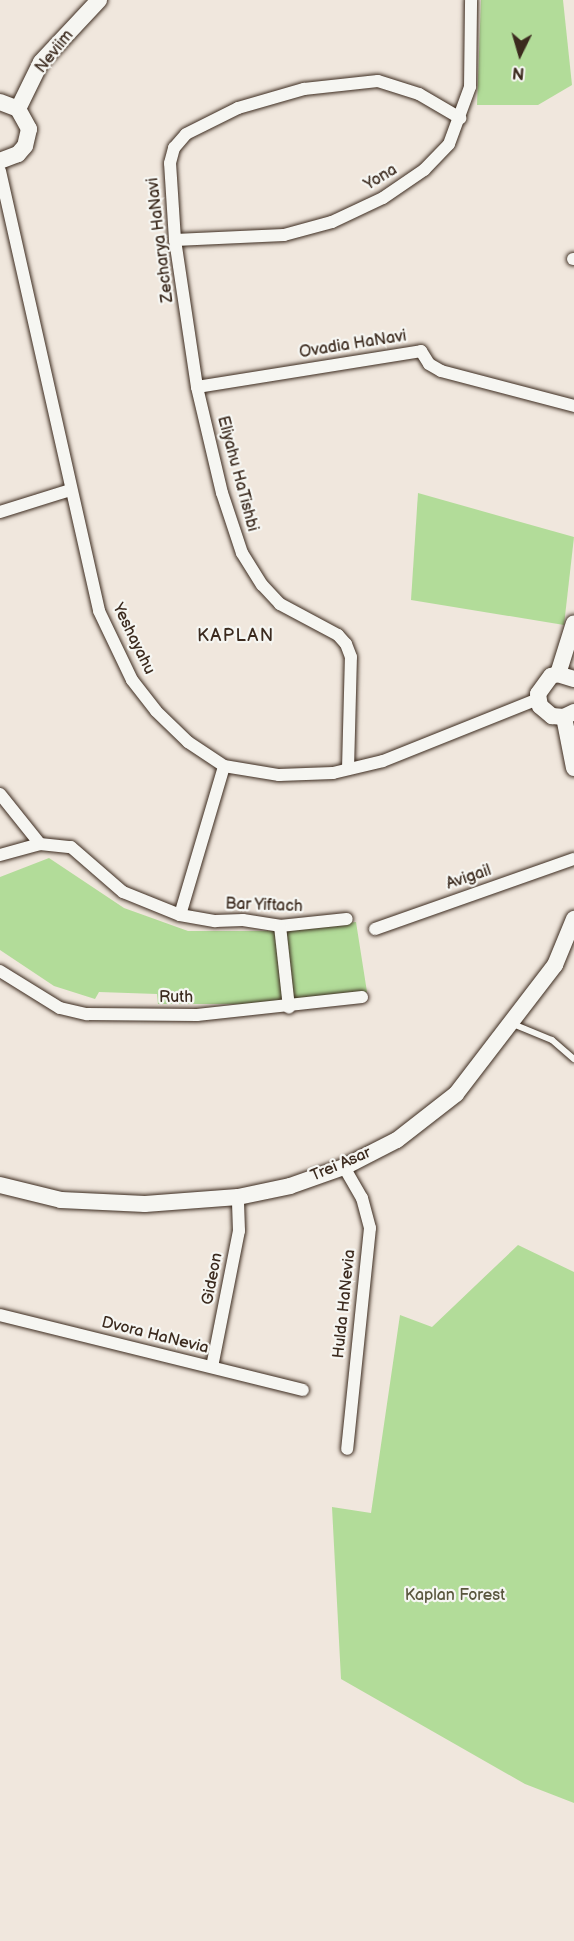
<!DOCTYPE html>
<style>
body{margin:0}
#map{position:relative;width:574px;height:1941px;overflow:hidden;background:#f0e7dd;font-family:"Balsamiq Sans",sans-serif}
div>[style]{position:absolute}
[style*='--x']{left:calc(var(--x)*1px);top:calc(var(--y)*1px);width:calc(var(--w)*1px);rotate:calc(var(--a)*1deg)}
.green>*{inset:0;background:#b2dc99}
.roads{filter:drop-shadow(0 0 2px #3b2a1e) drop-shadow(0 0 2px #3b2a1e)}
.lane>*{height:6px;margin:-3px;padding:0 3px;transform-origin:3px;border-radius:3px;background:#f6f6f2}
.street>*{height:12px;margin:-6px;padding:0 6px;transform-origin:6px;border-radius:6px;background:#f6f6f2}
.secondary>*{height:16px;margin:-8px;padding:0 8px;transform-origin:8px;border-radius:8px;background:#f6f6f2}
span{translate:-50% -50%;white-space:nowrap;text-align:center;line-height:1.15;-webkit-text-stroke:4.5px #f6f6f2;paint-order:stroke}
.street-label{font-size:16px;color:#3b2a1e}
.park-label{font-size:16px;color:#59563d}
.neighbourhood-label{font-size:18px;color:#3b2a1e;letter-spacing:1.5px}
.north{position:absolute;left:490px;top:24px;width:60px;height:60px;-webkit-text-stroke:4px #f6f6f2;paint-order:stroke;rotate:185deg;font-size:16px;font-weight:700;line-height:24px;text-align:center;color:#3b2a1e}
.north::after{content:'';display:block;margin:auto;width:21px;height:27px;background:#3b2a1e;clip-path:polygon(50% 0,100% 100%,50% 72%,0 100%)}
</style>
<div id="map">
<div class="green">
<div style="clip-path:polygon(481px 0,563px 0,572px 85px,538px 105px,477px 105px)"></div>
<div style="clip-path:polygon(418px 493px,574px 537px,564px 625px,411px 600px)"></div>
<div style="clip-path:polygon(49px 858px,124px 908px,188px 931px,275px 931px,356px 922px,367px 992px,260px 1004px,158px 1004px,157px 994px,99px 992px,95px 999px,54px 986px,0 950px,0 877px)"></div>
<div style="clip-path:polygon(518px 1245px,574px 1272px,574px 1803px,525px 1784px,341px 1679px,332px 1507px,371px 1513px,400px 1315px,432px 1327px)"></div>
</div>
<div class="roads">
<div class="lane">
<div style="--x:513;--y:1024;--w:42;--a:22.3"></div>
<div style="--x:552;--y:1040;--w:29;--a:41"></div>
</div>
<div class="street">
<div style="--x:0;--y:171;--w:451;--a:77.3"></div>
<div style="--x:99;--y:611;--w:76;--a:64.4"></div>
<div style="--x:132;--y:680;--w:39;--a:52"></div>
<div style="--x:156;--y:711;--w:45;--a:44.1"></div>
<div style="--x:188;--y:742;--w:43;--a:33.7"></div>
<div style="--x:224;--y:766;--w:56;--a:9.3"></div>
<div style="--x:279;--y:775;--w:54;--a:-2.1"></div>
<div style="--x:333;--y:773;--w:51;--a:-13.5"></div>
<div style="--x:383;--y:761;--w:167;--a:-21.8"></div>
<div style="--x:175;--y:240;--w:109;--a:-2.6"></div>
<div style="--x:284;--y:235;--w:50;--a:-15.2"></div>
<div style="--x:332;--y:222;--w:56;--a:-25.2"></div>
<div style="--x:383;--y:198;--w:50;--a:-34.3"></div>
<div style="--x:424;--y:170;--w:36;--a:-46"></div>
<div style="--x:449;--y:144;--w:61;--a:-69.8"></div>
<div style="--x:470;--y:87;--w:87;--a:-89.3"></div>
<div style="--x:573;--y:259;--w:1;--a:0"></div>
<div style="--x:197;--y:387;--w:227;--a:-9.1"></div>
<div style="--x:421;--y:351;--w:15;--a:58"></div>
<div style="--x:429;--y:364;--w:14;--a:30"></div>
<div style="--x:441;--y:371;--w:138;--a:14.7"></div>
<div style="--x:0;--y:512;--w:73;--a:-17.4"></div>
<div style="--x:348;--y:769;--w:112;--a:-88.5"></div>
<div style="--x:351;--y:657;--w:14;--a:-111"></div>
<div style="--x:346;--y:644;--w:12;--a:-132"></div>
<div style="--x:338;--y:635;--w:66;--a:-151.9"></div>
<div style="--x:280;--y:604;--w:26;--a:-133"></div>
<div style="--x:262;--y:585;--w:38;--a:-122"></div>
<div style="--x:242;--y:553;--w:63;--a:-108.4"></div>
<div style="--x:222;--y:493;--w:109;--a:-103.3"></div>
<div style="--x:197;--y:387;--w:149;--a:-98.5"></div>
<div style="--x:175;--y:240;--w:77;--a:-93.7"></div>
<div style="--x:170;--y:163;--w:16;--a:-75"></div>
<div style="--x:174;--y:148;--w:18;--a:-49"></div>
<div style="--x:186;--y:134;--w:58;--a:-26.6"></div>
<div style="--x:238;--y:108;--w:69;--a:-16.1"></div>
<div style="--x:304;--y:89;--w:74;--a:-6.2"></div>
<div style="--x:378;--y:81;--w:43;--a:17.6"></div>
<div style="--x:419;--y:94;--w:48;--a:30.3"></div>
<div style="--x:0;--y:794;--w:64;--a:51.3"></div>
<div style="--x:0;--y:855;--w:41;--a:-15.4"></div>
<div style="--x:40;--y:844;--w:31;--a:6"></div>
<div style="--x:71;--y:847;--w:69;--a:40.9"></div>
<div style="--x:123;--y:892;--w:61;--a:22"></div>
<div style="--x:180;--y:915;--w:36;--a:10"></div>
<div style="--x:215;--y:921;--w:28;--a:-2"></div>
<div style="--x:243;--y:920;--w:37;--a:9"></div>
<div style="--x:280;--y:926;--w:67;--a:-6"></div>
<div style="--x:180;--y:915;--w:155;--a:-73.5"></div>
<div style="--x:280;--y:926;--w:82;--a:83.7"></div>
<div style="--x:375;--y:929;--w:211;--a:-19.4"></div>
<div style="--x:0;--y:971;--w:70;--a:31.7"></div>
<div style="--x:60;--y:1008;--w:28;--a:13"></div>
<div style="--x:87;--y:1014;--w:110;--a:0.5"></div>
<div style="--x:197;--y:1015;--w:166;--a:-6.2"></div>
<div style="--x:344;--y:1167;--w:36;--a:60"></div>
<div style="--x:362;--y:1198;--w:31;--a:75"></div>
<div style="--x:370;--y:1228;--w:222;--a:95.9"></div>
<div style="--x:0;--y:1315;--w:312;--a:13.9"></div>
<div style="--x:212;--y:1367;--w:139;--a:-78.8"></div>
<div style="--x:239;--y:1231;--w:34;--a:-92"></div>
</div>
<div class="secondary">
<div style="--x:0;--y:102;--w:19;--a:21"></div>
<div style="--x:18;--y:109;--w:23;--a:61"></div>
<div style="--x:29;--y:129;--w:17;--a:103"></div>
<div style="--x:25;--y:146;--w:11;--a:131"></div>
<div style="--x:18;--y:154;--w:19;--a:159"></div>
<div style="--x:18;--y:109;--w:52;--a:-63.9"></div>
<div style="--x:41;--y:62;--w:85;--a:-46.9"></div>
<div style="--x:558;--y:674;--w:53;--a:-72.6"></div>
<div style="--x:574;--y:679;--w:17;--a:-163"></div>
<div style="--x:558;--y:674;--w:7;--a:164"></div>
<div style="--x:551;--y:676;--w:22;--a:126"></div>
<div style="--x:538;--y:694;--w:12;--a:81"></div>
<div style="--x:540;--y:706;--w:16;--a:40"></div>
<div style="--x:552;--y:716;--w:12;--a:5"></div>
<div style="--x:564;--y:717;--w:11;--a:-27"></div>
<div style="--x:564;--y:717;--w:52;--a:78.9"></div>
<div style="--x:0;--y:1185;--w:63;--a:13.8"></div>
<div style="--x:61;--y:1200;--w:84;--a:2.7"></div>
<div style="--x:145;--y:1204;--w:93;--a:-4.3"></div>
<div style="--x:238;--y:1197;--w:53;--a:-11.9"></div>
<div style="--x:290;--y:1186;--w:57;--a:-19.4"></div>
<div style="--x:344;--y:1167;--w:59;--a:-27"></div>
<div style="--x:397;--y:1140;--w:75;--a:-37.9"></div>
<div style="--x:456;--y:1094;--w:163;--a:-52.5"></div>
<div style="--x:555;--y:965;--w:50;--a:-67.6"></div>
</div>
</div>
<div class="street-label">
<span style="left:55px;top:52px;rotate:-51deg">Neviim</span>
<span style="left:381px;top:178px;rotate:-31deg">Yona</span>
<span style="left:161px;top:240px;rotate:-97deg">Zecharya HaNavi</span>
<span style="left:353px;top:345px;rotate:-9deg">Ovadia HaNavi</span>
<span style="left:237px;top:474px;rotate:75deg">Eliyahu HaTishbi</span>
<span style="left:133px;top:639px;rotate:64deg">Yeshayahu</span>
<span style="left:469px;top:878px;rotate:-19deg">Avigail</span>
<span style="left:264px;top:906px;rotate:2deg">Bar Yiftach</span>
<span style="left:176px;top:998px">Ruth</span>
<span style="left:341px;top:1165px;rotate:-23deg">Trei Asar</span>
<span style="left:213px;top:1279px;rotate:-79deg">Gideon</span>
<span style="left:345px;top:1304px;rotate:-84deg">Hulda HaNevia</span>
<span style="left:155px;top:1336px;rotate:14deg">Dvora HaNevia</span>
</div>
<div class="park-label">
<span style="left:455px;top:1596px">Kaplan Forest</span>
</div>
<div class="neighbourhood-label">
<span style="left:236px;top:636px">KAPLAN</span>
</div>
<div class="north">N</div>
</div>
